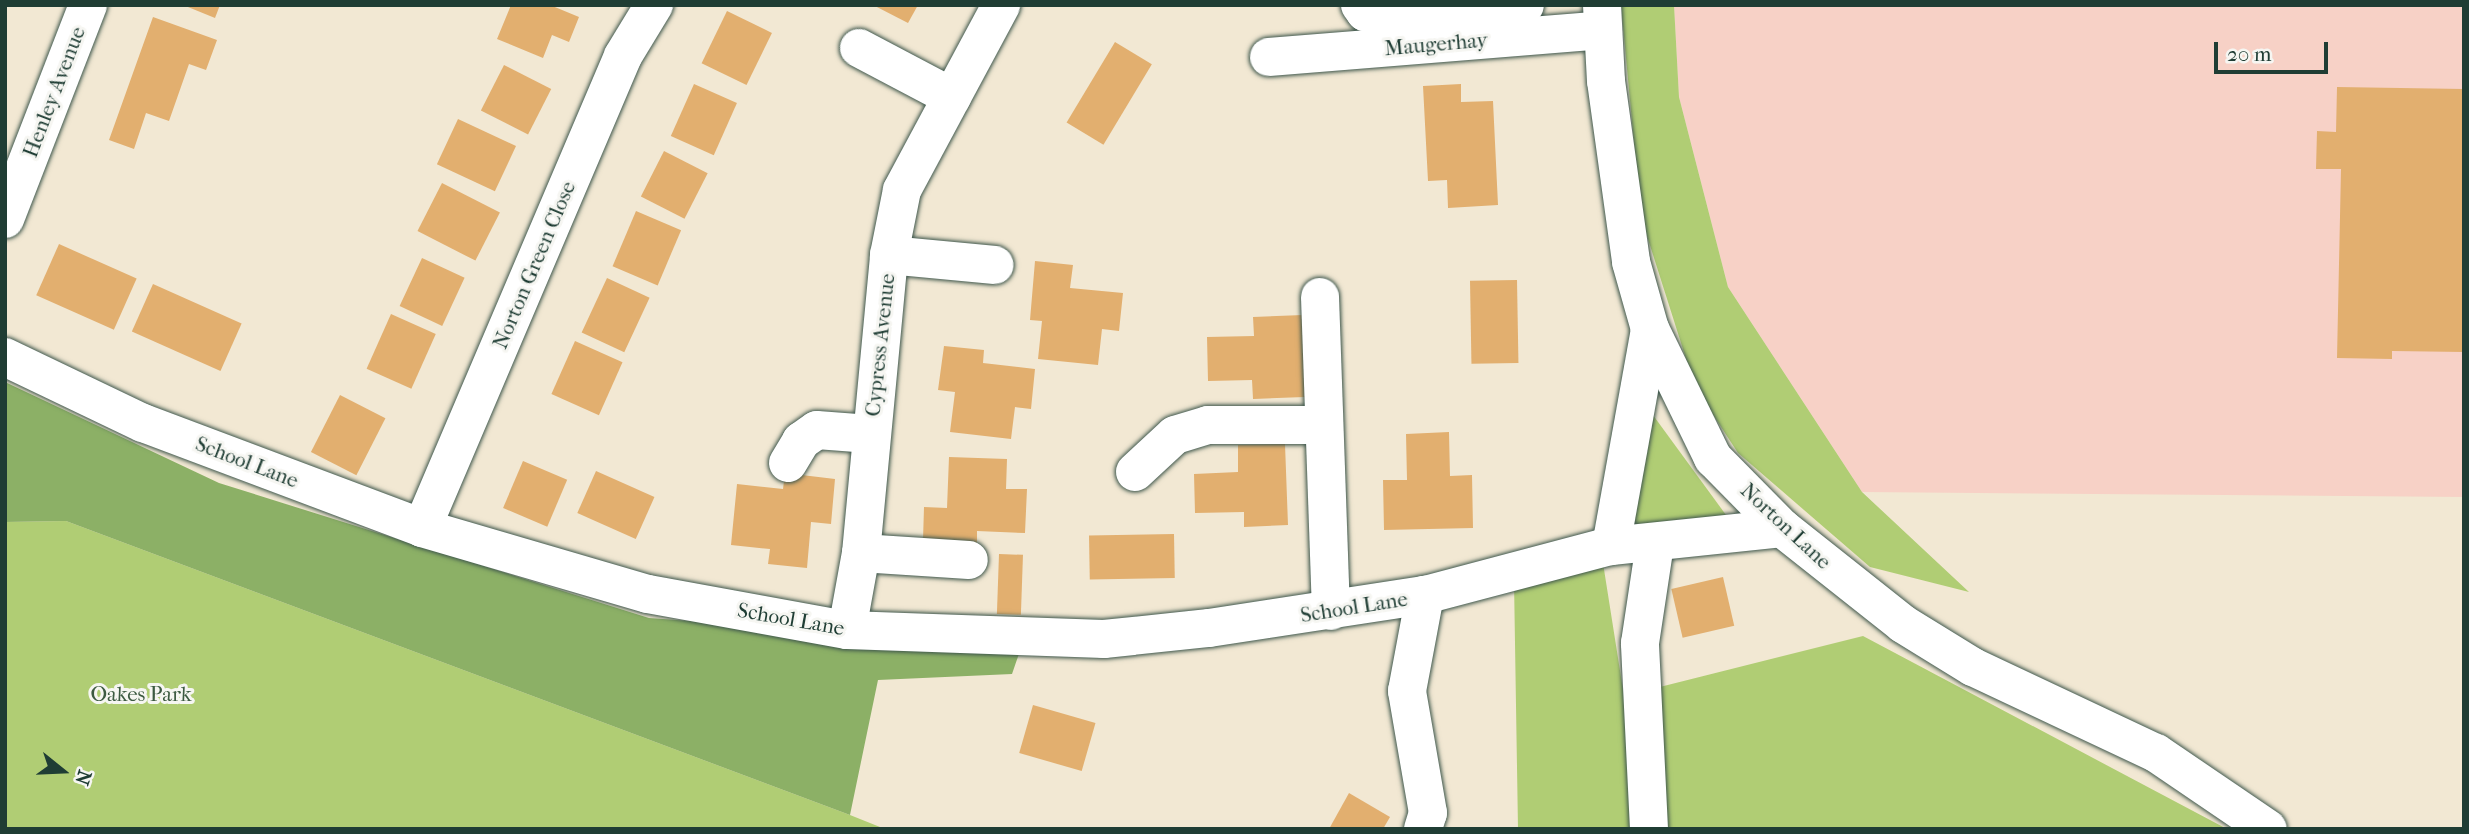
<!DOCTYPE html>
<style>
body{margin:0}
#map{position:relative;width:2469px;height:834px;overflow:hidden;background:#f2e8d3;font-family:"IM FELL French Canon",serif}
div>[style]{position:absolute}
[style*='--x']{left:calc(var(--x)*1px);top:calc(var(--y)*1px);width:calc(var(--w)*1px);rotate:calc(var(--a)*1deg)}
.built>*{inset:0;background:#f7d1c6}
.green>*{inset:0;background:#b0cd74}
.forest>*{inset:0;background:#8cb066}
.building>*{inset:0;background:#e2af6f;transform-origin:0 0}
.roads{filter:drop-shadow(0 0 2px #3f574c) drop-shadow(0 0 2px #3f574c)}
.minor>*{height:38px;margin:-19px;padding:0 19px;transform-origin:19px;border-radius:19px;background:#fff}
span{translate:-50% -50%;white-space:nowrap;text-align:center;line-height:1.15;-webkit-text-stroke:6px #f6f6f2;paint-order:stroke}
.street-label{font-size:21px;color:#1f3d34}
.park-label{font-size:21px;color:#3c5a41}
.frame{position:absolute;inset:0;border:7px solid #1f3d34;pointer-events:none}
.north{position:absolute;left:28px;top:736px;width:70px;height:70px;-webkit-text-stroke:5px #f6f6f2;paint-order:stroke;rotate:108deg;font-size:19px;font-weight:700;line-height:28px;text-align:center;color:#1f3d34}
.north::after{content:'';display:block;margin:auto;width:24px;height:32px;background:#1f3d34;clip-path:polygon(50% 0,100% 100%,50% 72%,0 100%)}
.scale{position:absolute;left:2214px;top:42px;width:114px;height:32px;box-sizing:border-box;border:4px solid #1f3d34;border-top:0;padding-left:9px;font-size:21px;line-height:24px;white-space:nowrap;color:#1f3d34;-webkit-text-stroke:5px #f6f6f2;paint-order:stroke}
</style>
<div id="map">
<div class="built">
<div style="clip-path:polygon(1674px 5px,2464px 5px,2464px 497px,1862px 492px,1728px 287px,1679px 97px)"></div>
</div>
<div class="green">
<div style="clip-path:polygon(1621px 5px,1674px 5px,1679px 97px,1728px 287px,1862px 492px,1969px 592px,1870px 567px,1738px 453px,1695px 387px,1641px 217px)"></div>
<div style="clip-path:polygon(1650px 411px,1726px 515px,1630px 532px)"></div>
<div style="clip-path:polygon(66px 521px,850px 815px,885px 829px,5px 829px,5px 522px)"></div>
<div style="clip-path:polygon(1603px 563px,1624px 696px,1863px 636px,2227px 829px,1518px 829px,1514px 581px)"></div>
</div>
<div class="forest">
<div style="clip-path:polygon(5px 382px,219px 483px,649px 618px,1022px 645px,1012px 674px,878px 680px,850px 815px,66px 521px,5px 522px)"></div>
</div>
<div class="building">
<div style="clip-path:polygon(183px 5px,220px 5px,215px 18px)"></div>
<div style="clip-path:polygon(511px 5px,550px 5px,579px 17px,569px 42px,552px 35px,543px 58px,497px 39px)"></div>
<div style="clip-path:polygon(873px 5px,918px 5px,908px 23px)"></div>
<div style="left:727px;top:11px;width:50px;height:58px;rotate:26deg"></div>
<div style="clip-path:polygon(153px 17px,217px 40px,206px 70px,189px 64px,169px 121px,146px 113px,134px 149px,109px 140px)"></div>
<div style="left:1115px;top:42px;width:43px;height:94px;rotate:31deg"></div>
<div style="left:504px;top:65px;width:53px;height:51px;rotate:27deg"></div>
<div style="left:694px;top:84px;width:47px;height:57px;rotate:24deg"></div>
<div style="clip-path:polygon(1461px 84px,1461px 102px,1493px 101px,1498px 205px,1448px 208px,1447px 180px,1428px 181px,1423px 86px)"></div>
<div style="clip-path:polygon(2337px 87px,2464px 89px,2464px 352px,2392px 351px,2392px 359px,2337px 358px,2341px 169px,2316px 169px,2317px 131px,2336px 132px)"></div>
<div style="left:458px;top:119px;width:64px;height:50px;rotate:25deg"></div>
<div style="left:664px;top:151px;width:49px;height:51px;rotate:27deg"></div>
<div style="left:442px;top:183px;width:65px;height:54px;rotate:27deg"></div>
<div style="left:636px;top:211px;width:49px;height:60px;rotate:23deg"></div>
<div style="left:59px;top:244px;width:85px;height:56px;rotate:24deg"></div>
<div style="left:422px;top:258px;width:47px;height:53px;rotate:25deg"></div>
<div style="clip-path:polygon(1035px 261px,1073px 265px,1070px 288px,1123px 293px,1119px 331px,1102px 329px,1098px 365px,1038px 359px,1042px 321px,1030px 320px)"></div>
<div style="left:607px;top:278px;width:47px;height:60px;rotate:25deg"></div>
<div style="left:1517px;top:280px;width:83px;height:47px;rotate:89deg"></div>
<div style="left:153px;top:284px;width:97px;height:52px;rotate:24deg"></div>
<div style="left:391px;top:314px;width:49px;height:60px;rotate:24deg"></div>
<div style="clip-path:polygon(1303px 315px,1305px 397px,1253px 399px,1252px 380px,1208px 381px,1207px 337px,1254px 336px,1253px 317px)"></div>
<div style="left:575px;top:341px;width:52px;height:58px;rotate:24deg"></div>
<div style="clip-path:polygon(944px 346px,984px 350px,983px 363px,1035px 369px,1031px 409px,1015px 407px,1011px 439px,950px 432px,955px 392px,938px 390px)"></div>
<div style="left:340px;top:395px;width:51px;height:64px;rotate:27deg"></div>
<div style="clip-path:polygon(1449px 432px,1450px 476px,1472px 475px,1473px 528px,1384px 530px,1383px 480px,1407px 480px,1406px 434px)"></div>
<div style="clip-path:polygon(1285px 444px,1288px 525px,1244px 527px,1244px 512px,1195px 513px,1194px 474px,1238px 472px,1238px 445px)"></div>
<div style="clip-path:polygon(949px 457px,1007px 459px,1006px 489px,1027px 489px,1025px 533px,977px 531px,977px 543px,923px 540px,924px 507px,947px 508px)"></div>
<div style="left:523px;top:461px;width:48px;height:51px;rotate:23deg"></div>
<div style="left:596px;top:471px;width:64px;height:46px;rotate:24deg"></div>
<div style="clip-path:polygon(785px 473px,835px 479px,831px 524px,811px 522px,807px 568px,768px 564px,770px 549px,731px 545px,737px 484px,783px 489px)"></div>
<div style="left:1174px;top:534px;width:44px;height:85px;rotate:89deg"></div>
<div style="left:999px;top:554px;width:24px;height:60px;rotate:2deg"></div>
<div style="left:1723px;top:577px;width:50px;height:53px;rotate:77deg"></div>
<div style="left:1033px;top:705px;width:65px;height:50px;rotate:16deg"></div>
<div style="clip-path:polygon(1349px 793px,1390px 817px,1383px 829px,1329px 829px)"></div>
</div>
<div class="roads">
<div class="minor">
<div style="--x:1360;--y:5;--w:9;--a:54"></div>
<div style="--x:1365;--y:12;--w:36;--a:13"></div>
<div style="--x:1400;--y:20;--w:44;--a:0"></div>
<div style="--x:1444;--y:20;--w:60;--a:-4.8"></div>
<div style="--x:1504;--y:15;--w:23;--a:-25"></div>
<div style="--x:1602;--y:5;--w:76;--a:87"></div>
<div style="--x:1606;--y:81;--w:183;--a:82.1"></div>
<div style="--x:1631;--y:262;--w:70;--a:74.2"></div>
<div style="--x:1650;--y:329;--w:144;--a:64"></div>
<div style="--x:1713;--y:458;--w:98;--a:45.4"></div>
<div style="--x:1782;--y:528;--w:154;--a:38.4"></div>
<div style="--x:1903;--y:624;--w:82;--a:31.6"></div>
<div style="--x:1973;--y:667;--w:202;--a:25.2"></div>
<div style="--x:2156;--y:753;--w:135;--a:34.2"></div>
<div style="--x:859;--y:48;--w:105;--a:27.8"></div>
<div style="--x:1269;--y:57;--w:335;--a:-4.6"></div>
<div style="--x:5;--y:219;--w:230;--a:-68.8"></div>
<div style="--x:889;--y:255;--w:106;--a:5.4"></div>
<div style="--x:1320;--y:297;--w:314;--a:88"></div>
<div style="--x:5;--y:357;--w:153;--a:25.6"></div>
<div style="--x:143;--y:423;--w:298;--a:20.6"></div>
<div style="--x:422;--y:528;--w:235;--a:16.3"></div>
<div style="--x:648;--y:594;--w:202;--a:10.3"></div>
<div style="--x:847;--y:630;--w:257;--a:2"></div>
<div style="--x:1104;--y:639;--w:106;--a:-6"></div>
<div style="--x:1209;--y:628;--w:219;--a:-8.7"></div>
<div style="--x:1425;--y:595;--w:192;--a:-14.8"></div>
<div style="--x:1611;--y:546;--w:172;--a:-6"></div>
<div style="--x:788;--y:463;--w:26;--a:-59"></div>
<div style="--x:801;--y:441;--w:19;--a:-35"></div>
<div style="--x:817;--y:430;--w:53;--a:4.3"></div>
<div style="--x:1135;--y:472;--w:54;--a:-42.8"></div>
<div style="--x:1175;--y:435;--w:34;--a:-17"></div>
<div style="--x:1208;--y:425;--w:114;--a:0"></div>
<div style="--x:422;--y:528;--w:513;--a:-66.93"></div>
<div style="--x:623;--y:56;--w:60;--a:-58.7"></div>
<div style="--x:1611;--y:546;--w:220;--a:-79.8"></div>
<div style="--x:861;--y:553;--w:108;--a:3.7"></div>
<div style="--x:847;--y:630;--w:78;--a:-79.7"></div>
<div style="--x:861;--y:553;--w:299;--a:-84.6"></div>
<div style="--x:889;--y:255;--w:66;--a:-78.7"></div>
<div style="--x:902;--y:190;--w:210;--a:-61.8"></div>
<div style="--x:1423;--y:829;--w:17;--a:-73"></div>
<div style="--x:1428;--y:813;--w:124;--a:-99.8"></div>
<div style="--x:1407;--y:691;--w:98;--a:-79.4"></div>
<div style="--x:1649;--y:829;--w:186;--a:-92.8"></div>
<div style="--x:1640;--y:643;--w:100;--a:-81.4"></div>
</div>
</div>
<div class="street-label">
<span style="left:1436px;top:44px;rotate:-5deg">Maugerhay</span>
<span style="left:54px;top:92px;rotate:-69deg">Henley Avenue</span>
<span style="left:534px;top:265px;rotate:-67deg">Norton Green Close</span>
<span style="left:880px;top:345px;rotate:-84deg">Cypress Avenue</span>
<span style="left:247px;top:462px;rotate:21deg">School Lane</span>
<span style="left:1786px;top:526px;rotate:43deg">Norton Lane</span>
<span style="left:1354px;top:607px;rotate:-9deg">School Lane</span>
<span style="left:791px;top:619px;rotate:10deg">School Lane</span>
</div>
<div class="park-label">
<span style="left:141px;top:694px">Oakes Park</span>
</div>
<div class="frame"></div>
<div class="north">N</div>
<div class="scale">20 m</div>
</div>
